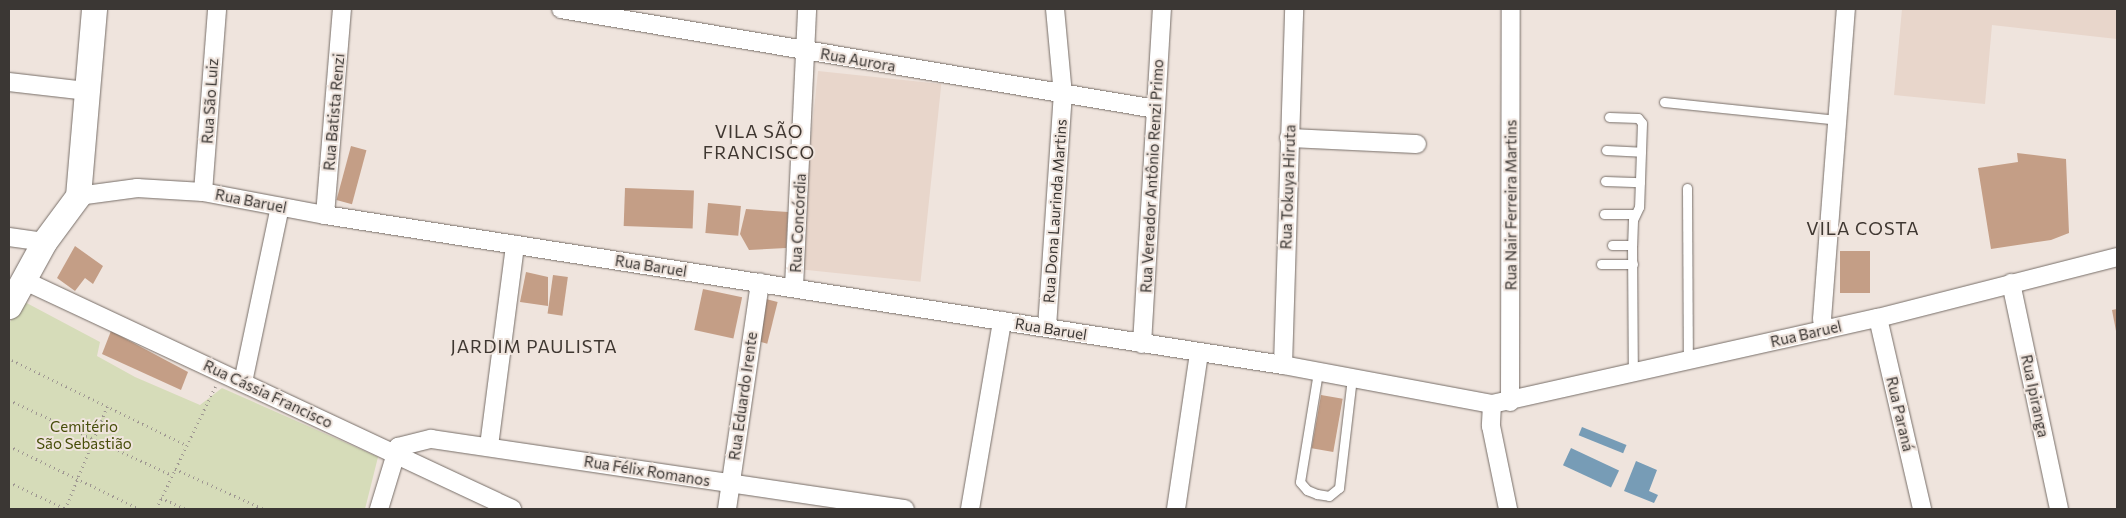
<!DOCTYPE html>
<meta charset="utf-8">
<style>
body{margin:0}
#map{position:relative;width:2126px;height:518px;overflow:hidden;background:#efe4dd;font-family:Commissioner,sans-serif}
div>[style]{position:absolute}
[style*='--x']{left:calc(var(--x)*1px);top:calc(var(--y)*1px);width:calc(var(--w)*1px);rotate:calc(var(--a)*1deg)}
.built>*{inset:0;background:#e8d6cb;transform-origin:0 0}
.green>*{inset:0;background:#d6dcb9}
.water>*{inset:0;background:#779cb6;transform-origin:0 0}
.building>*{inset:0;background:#c49e86;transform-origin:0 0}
.path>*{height:2.5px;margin-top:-1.25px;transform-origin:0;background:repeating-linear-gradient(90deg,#9f9792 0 1px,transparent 0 5px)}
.roads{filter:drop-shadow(0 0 1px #776e68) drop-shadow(0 0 1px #776e68)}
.service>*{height:9px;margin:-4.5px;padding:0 4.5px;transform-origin:4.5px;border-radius:4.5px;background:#fff}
.minor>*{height:18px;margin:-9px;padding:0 9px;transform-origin:9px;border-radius:9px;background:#fff}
.secondary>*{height:25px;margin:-12.5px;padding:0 12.5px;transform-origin:12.5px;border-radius:12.5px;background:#fff}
span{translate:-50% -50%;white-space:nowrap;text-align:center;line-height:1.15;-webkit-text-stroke:4px #efe4dd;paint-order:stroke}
.street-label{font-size:15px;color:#3b3734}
.park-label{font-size:15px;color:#474e0a}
.quarter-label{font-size:18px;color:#3f3731;letter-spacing:1px}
.frame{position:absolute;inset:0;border:10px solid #3b3734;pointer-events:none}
</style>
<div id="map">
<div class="built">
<div style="clip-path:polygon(1902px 9px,2117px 9px,2117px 39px,1992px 25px,1985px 104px,1894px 95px)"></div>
<div style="left:818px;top:71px;width:124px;height:199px;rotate:6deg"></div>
</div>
<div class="green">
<div style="clip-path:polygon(21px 300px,100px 342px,97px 356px,135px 377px,200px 405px,222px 388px,378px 457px,365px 509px,9px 509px,9px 324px)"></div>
</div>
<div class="water">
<div style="left:1582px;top:427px;width:48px;height:9px;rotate:22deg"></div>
<div style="left:1571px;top:448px;width:53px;height:19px;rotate:25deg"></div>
<div style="clip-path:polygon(1636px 461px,1657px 470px,1649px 491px,1658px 495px,1654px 503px,1624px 491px)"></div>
</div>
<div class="building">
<div style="left:351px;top:146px;width:16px;height:56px;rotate:15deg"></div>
<div style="clip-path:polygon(2017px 153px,2066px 159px,2069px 233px,2051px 240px,1991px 249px,1978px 168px,2018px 162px)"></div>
<div style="left:625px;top:188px;width:69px;height:38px;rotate:2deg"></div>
<div style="left:708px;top:203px;width:33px;height:30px;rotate:5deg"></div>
<div style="clip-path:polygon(746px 209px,788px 212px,786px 248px,749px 250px,740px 234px)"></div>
<div style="clip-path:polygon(75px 246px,103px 266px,93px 284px,85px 278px,75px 291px,57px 278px)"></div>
<div style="left:1840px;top:251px;width:30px;height:42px"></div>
<div style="clip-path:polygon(526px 272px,548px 277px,548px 306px,520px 302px)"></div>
<div style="left:553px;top:275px;width:15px;height:39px;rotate:8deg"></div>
<div style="left:703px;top:289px;width:40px;height:42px;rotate:12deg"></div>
<div style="left:766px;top:299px;width:12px;height:43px;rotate:14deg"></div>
<div style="clip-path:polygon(2117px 309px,2117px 331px,2116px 331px,2112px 310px)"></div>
<div style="clip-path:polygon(111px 331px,188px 372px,181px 390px,102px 354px)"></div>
<div style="left:1321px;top:395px;width:22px;height:54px;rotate:10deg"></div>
</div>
<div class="path">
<div style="--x:12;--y:360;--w:194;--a:26"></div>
<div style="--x:9;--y:400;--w:179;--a:24.7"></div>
<div style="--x:9;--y:446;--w:145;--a:25.7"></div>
<div style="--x:175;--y:469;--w:98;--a:24.2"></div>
<div style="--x:9;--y:482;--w:63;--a:25.3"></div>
<div style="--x:161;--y:498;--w:27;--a:24"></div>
<div style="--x:65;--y:509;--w:113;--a:-67.7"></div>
<div style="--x:156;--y:509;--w:136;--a:-64.2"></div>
</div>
<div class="roads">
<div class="service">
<div style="--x:1664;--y:102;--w:174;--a:5.9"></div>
<div style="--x:1609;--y:117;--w:29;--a:2"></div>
<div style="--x:1638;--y:118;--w:6;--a:51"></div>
<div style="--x:1642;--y:123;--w:84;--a:92"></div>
<div style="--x:1639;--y:207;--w:14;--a:115"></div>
<div style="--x:1633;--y:220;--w:25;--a:92"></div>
<div style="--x:1632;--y:245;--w:129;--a:89.6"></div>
<div style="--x:1606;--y:150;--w:35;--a:3"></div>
<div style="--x:1605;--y:181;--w:35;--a:2"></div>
<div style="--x:1687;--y:188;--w:173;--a:89.7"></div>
<div style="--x:1604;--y:214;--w:31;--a:0"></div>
<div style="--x:1612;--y:245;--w:20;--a:0"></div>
<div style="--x:1601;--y:264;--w:32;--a:0"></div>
<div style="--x:1318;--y:372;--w:111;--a:99.3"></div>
<div style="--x:1300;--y:482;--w:11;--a:49"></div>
<div style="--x:1307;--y:490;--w:11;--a:22"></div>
<div style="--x:1317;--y:494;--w:12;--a:9"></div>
<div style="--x:1329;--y:496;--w:13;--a:-39"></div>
<div style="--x:1339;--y:488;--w:111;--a:-83.3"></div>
</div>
<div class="minor">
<div style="--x:561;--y:9;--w:603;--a:9.54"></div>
<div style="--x:9;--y:82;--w:79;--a:6.6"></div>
<div style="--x:1289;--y:138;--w:128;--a:2.7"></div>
<div style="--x:203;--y:192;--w:184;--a:-85.6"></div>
<div style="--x:78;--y:196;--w:60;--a:-7.7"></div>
<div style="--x:137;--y:188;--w:66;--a:3.5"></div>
<div style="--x:203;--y:192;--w:124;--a:10.7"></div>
<div style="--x:325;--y:215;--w:970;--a:8.9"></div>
<div style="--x:1283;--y:365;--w:213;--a:10.6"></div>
<div style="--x:1492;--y:404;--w:395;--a:-12.6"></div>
<div style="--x:1878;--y:318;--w:247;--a:-14.3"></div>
<div style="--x:325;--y:215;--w:207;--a:-85.3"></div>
<div style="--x:9;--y:237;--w:35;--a:8"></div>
<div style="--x:23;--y:280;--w:540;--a:25.09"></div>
<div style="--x:2011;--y:283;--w:231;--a:78"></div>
<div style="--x:794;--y:287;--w:278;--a:-87.3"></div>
<div style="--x:1878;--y:318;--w:196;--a:77"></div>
<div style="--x:1047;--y:327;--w:233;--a:-86.1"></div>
<div style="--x:1063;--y:95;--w:86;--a:-95.3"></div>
<div style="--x:1825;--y:330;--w:11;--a:-105"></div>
<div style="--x:1822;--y:319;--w:311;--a:-85.6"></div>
<div style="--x:1142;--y:344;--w:336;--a:-86.6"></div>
<div style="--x:1283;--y:365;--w:356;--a:-88.2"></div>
<div style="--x:243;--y:382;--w:179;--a:-78.1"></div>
<div style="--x:1510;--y:402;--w:393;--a:-89.9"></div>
<div style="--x:1492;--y:404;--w:22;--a:93"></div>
<div style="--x:1491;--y:426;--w:85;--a:78.4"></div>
<div style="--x:489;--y:446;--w:203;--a:-82.6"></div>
<div style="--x:379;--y:509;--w:65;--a:-73"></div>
<div style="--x:398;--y:447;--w:34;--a:-14"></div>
<div style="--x:431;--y:439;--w:479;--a:8.4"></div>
<div style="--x:727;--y:509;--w:229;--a:-81.7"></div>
<div style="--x:970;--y:509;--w:191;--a:-80.3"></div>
<div style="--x:1176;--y:509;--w:157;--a:-81.6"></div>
</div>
<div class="secondary">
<div style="--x:9;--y:306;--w:73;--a:-61.3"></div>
<div style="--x:44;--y:242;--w:57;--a:-53.5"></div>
<div style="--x:78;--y:196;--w:188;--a:-85.1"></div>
</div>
</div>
<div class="street-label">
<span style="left:858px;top:60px;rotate:10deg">Rua Aurora</span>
<span style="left:210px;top:101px;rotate:-86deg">Rua São Luiz</span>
<span style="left:334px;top:112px;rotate:-85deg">Rua Batista Renzi</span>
<span style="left:1152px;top:176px;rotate:-87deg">Rua Vereador Antônio Renzi Primo</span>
<span style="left:1288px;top:187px;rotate:-88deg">Rua Tokuya Hiruta</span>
<span style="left:251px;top:201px;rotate:11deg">Rua Baruel</span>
<span style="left:1511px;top:205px;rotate:-90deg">Rua Nair Ferreira Martins</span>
<span style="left:1055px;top:211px;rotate:-86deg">Rua Dona Laurinda Martins</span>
<span style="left:798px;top:223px;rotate:-87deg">Rua Concórdia</span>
<span style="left:651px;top:266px;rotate:9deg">Rua Baruel</span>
<span style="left:1051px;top:329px;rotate:9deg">Rua Baruel</span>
<span style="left:1806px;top:334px;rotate:-13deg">Rua Baruel</span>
<span style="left:268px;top:394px;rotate:25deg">Rua Cássia Francisco</span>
<span style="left:743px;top:396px;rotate:-82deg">Rua Eduardo Irente</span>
<span style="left:2035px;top:396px;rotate:78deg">Rua Ipiranga</span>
<span style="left:1900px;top:414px;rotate:77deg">Rua Paraná</span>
<span style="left:647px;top:471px;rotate:9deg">Rua Félix Romanos</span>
</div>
<div class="park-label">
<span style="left:84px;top:435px">Cemitério<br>São Sebastião</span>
</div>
<div class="quarter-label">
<span style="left:759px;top:142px">VILA SÃO<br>FRANCISCO</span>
<span style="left:1863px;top:228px">VILA COSTA</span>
<span style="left:534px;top:346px">JARDIM PAULISTA</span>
</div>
<div class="frame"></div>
</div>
